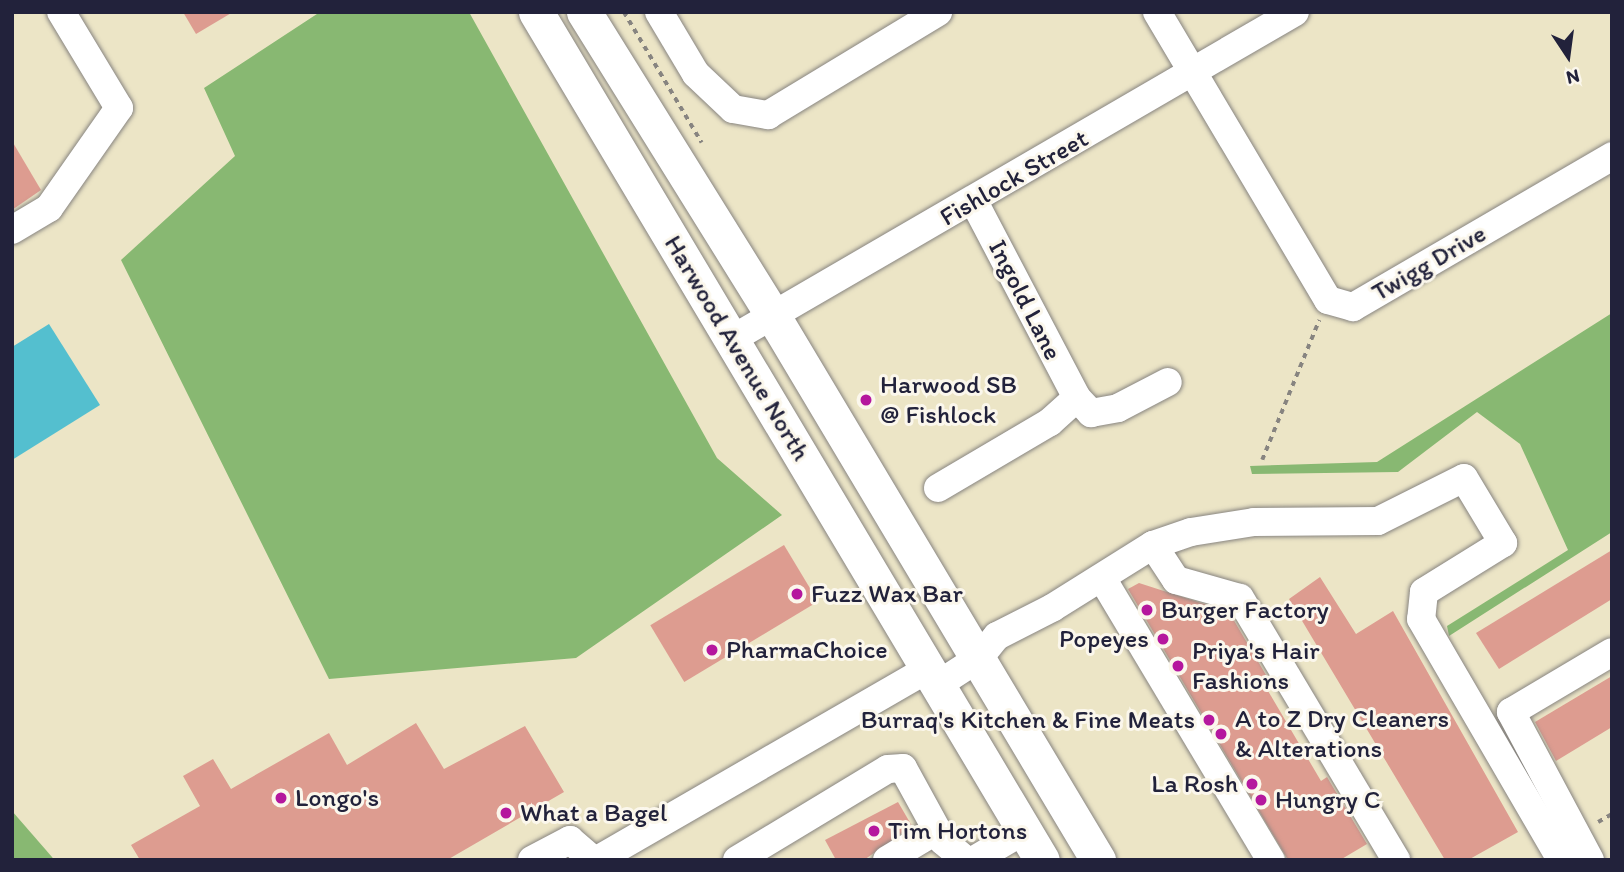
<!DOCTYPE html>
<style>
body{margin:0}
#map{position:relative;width:1624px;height:872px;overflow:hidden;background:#ece5c6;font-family:Itim,sans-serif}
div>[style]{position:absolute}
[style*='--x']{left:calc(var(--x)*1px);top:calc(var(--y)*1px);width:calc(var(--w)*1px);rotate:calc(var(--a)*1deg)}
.forest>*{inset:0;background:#88b872}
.water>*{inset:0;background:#54bfcf}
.building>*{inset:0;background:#dd9c90;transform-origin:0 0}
.path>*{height:3.5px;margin-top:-1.75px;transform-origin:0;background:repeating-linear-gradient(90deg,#878480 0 5px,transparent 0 10px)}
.roads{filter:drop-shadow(0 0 2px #878480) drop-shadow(0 0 2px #878480)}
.minor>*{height:28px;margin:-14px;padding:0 14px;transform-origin:14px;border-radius:14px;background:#fff}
.major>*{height:35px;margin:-17.5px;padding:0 17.5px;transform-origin:17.5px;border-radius:17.5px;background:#fff}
.dots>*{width:19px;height:19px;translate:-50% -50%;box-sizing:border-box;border:4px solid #fbf7ec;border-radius:50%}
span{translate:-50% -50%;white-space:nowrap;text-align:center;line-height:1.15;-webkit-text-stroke:6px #fbf7ec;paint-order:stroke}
.street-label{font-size:26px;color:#22223b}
.poi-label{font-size:26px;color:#22223b}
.left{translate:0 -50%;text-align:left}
.right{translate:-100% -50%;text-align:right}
.frame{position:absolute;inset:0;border:14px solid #22223b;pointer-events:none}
.north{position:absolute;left:1533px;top:21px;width:70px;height:70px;-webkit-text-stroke:5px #fbf7ec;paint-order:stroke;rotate:167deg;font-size:19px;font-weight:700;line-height:28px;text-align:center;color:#22223b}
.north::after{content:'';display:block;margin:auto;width:24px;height:32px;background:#22223b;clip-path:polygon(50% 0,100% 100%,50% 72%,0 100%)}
</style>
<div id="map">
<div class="forest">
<div style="clip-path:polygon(320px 12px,469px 12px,717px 458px,782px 515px,576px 658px,329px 679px,121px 260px,235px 156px,204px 88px)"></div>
<div style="clip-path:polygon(1612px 313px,1612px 532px,1449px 636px,1447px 626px,1568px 550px,1520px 444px,1477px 412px,1398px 472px,1252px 474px,1250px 466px,1377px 462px)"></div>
<div style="clip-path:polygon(12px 811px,52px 857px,54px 860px,12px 860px)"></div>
</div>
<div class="water">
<div style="clip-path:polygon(49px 324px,100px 405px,12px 460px,12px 347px)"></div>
</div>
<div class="building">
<div style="clip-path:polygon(183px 12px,233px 12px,196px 34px)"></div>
<div style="clip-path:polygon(12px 141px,41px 190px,12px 210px)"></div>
<div style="left:784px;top:545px;width:66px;height:156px;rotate:59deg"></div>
<div style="clip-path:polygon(1612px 550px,1612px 599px,1499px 669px,1476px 633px)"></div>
<div style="clip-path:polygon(1320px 577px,1356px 634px,1393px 611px,1518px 832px,1468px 860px,1445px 860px,1289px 599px)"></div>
<div style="clip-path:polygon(1139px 583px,1229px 612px,1266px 675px,1261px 679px,1321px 781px,1327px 777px,1367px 844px,1340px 860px,1288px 860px,1128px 589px)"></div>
<div style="clip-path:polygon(1612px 676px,1612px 727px,1556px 761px,1535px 722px)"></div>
<div style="clip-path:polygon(416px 723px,444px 769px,525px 726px,564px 792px,447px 860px,140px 860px,131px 845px,200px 806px,183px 776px,213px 759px,231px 789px,329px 733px,347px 765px)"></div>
<div style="clip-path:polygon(898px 802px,912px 826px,864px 860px,836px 860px,825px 840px)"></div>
</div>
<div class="path">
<div style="--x:624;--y:12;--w:152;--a:59.2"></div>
<div style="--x:1262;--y:460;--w:151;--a:-67.8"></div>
<div style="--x:1598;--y:822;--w:16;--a:-30"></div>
</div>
<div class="roads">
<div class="minor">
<div style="--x:659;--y:12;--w:72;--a:59.2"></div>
<div style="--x:696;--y:74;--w:51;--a:43.4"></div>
<div style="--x:733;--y:109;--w:36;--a:10"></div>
<div style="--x:768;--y:115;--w:199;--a:-31.2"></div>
<div style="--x:1157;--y:12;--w:335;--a:59.3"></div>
<div style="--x:1328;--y:300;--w:26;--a:16"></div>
<div style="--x:1353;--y:307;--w:300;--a:-30.2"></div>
<div style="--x:12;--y:230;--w:43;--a:-30.7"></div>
<div style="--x:49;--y:208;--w:122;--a:-55"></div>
<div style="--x:119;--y:108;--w:112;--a:-121.1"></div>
<div style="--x:732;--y:339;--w:651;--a:-30.15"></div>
<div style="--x:1077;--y:398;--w:21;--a:47"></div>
<div style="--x:1091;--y:413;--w:27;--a:-10"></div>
<div style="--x:1118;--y:408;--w:56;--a:-27.5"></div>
<div style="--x:938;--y:488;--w:130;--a:-30.5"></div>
<div style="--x:1050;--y:422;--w:36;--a:-42"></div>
<div style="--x:1077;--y:398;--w:221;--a:-117.7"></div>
<div style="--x:1153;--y:545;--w:40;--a:-18.9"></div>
<div style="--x:1191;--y:532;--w:64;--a:-9"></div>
<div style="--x:1254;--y:522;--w:124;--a:-0.5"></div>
<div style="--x:1378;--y:521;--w:96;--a:-26.6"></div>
<div style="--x:1464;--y:478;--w:76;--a:59"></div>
<div style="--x:1503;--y:543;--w:93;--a:148.2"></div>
<div style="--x:1424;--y:592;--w:27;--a:96"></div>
<div style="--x:1421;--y:619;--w:279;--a:59.8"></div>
<div style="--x:1102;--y:578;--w:329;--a:59.1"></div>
<div style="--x:939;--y:684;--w:48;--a:-33"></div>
<div style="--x:979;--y:658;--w:28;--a:-51"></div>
<div style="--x:997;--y:636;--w:62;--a:-27"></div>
<div style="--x:1052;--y:608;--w:119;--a:-32"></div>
<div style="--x:1153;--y:545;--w:42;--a:56.7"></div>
<div style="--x:1176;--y:580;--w:66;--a:15.7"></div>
<div style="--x:1240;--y:598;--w:305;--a:59.2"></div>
<div style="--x:532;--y:860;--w:43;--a:-27.8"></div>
<div style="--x:570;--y:840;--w:30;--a:41"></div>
<div style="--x:597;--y:860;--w:384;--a:-30"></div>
<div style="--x:737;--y:860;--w:176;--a:-31.1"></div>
<div style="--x:888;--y:769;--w:15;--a:-4"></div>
<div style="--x:903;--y:768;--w:83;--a:61.3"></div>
<div style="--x:943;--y:841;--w:30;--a:40"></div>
<div style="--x:887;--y:860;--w:58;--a:-31"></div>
<div style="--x:974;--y:860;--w:59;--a:-30.5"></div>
<div style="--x:1590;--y:860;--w:168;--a:-118.1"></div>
<div style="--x:1511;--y:712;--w:117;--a:-30.7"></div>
</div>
<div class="major">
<div style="--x:536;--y:12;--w:987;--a:59.18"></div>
<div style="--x:584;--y:12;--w:358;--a:58.1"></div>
<div style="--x:773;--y:316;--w:634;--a:59.14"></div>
</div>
</div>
<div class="dots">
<div style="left:866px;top:400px;background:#b5179e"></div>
<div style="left:797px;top:594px;background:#b5179e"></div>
<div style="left:1147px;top:610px;background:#b5179e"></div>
<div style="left:1163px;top:639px;background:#b5179e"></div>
<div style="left:712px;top:650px;background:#b5179e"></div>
<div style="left:1178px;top:666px;background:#b5179e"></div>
<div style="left:1209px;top:720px;background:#b5179e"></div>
<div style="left:1221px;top:734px;background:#b5179e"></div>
<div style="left:1252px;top:784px;background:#b5179e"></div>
<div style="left:281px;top:798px;background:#b5179e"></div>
<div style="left:1261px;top:800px;background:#b5179e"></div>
<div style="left:506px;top:813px;background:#b5179e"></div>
<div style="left:874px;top:831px;background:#b5179e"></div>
</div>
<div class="street-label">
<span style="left:1014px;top:178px;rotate:-30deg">Fishlock Street</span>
<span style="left:1429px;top:263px;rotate:-30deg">Twigg Drive</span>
<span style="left:1025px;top:300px;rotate:63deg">Ingold Lane</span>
<span style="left:737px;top:348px;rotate:59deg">Harwood Avenue North</span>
</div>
<div class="poi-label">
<span class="left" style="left:880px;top:400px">Harwood SB<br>@ Fishlock</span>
<span class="left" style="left:811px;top:594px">Fuzz Wax Bar</span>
<span class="left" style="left:1161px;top:610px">Burger Factory</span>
<span class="right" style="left:1149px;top:639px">Popeyes</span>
<span class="left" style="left:726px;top:650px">PharmaChoice</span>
<span class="left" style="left:1192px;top:666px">Priya's Hair<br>Fashions</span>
<span class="left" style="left:1235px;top:734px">A to Z Dry Cleaners<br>&amp; Alterations</span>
<span class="right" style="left:1195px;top:720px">Burraq's Kitchen &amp; Fine Meats</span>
<span class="right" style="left:1238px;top:784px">La Rosh</span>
<span class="left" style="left:295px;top:798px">Longo's</span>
<span class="left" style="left:1275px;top:800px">Hungry C</span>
<span class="left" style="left:520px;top:813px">What a Bagel</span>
<span class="left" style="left:888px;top:831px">Tim Hortons</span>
</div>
<div class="frame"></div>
<div class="north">N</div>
</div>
